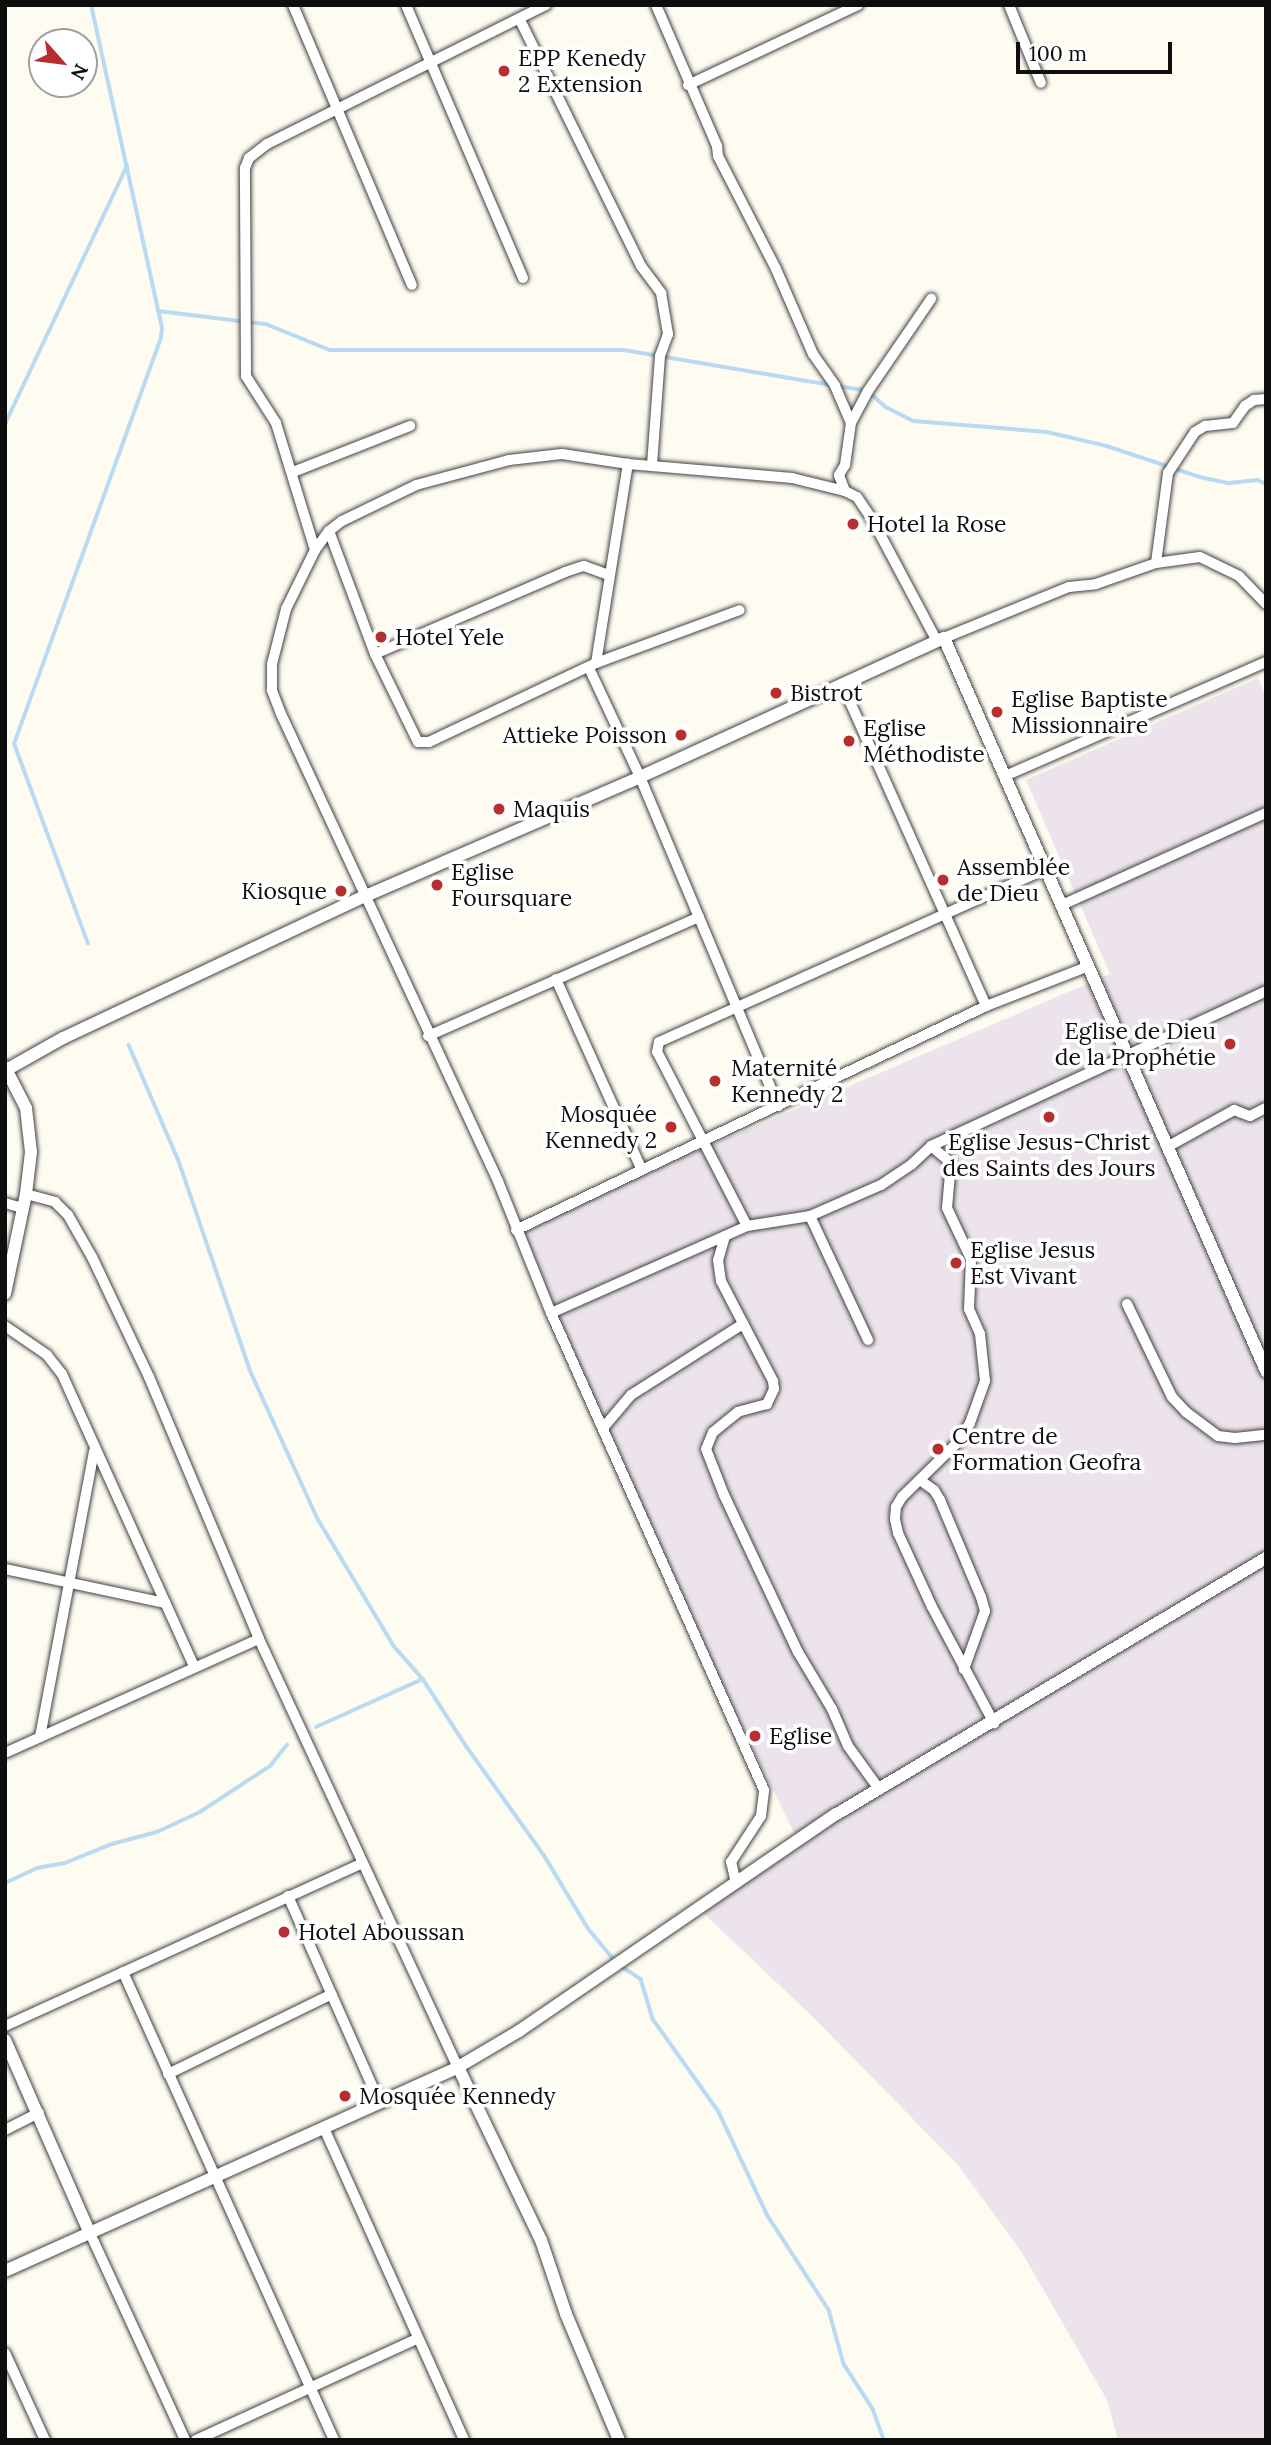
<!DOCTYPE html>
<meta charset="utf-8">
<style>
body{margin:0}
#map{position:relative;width:1271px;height:2445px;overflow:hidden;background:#fefcf1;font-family:Lora,serif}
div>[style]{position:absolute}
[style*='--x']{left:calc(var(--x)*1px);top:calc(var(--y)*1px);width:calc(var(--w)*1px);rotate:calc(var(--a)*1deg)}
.industrial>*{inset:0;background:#ece3ec}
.stream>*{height:3.5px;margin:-1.75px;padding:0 1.75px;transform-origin:1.75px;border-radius:1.75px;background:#b8daf3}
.roads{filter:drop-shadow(0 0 2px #414141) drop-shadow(0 0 2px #414141)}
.minor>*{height:10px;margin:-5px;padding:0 5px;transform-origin:5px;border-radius:5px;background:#fff}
.tertiary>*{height:12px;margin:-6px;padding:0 6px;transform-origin:6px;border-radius:6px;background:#fff}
.dots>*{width:19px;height:19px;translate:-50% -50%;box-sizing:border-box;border:4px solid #fff;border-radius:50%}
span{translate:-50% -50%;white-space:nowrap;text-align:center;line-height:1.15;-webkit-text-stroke:7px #fff;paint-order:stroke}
.poi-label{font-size:23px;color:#0e0e0e}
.left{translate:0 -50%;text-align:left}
.right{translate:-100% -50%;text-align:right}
.frame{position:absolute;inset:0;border:7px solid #0e0e0e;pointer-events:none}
.north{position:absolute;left:28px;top:28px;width:70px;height:70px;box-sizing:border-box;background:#fff;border:2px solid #9f9f9f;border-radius:50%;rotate:118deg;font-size:19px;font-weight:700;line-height:28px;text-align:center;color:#0e0e0e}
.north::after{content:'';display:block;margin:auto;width:24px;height:32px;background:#b72e2f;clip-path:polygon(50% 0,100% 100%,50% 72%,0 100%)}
.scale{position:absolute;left:1016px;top:42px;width:156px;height:32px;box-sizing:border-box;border:4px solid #0e0e0e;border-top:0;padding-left:9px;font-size:21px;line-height:24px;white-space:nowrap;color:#0e0e0e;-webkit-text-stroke:5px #fff;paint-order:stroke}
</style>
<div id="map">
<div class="industrial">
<div style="clip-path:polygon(1258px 678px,1266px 696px,1266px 2440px,1118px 2440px,1107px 2400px,1021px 2251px,958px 2165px,812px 2016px,699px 1909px,798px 1841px,656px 1548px,516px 1229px,1110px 974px,1026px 780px)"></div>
</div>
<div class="stream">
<div style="--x:158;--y:311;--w:109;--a:6.9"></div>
<div style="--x:266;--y:324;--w:69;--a:22.1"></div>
<div style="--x:330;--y:350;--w:294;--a:0"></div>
<div style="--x:624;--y:350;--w:210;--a:9.6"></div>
<div style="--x:838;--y:386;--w:30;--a:9"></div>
<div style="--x:868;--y:391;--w:24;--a:42"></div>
<div style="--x:886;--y:407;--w:31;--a:27"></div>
<div style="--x:914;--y:421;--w:133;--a:4.7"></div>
<div style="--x:1047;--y:432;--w:62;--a:13.1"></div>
<div style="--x:1107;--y:446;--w:98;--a:18.4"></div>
<div style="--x:1200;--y:477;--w:30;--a:12"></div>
<div style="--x:1229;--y:483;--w:29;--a:-6"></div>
<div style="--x:1258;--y:480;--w:9;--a:27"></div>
<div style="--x:5;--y:424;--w:285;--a:-64.7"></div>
<div style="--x:88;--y:944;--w:213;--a:-110.3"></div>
<div style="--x:14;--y:744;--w:432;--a:-70.1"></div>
<div style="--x:161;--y:338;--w:10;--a:-84"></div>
<div style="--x:162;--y:328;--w:331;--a:-102.4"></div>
<div style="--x:129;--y:1045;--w:126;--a:66.7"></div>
<div style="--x:179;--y:1161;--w:221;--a:71.2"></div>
<div style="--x:250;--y:1370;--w:164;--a:65.5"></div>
<div style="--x:318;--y:1519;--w:148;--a:59.1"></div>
<div style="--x:394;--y:1646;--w:44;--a:48.7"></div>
<div style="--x:423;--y:1679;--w:81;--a:57.1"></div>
<div style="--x:467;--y:1747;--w:133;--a:54.5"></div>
<div style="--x:544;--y:1855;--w:85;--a:58.9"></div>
<div style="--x:588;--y:1928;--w:43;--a:50.7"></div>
<div style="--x:316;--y:1727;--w:117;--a:-24.2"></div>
<div style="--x:5;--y:1883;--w:35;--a:-25"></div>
<div style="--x:37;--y:1868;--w:28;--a:-10"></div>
<div style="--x:65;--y:1863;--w:51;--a:-22"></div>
<div style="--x:112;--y:1844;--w:47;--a:-14.9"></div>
<div style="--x:157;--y:1832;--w:47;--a:-24.9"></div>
<div style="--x:200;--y:1812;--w:84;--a:-33.3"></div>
<div style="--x:270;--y:1766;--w:27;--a:-51"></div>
<div style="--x:621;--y:1966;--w:24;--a:33"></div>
<div style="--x:641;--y:1979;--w:42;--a:73.3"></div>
<div style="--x:653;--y:2019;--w:114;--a:54.6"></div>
<div style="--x:719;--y:2112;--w:115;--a:64.8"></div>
<div style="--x:768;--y:2216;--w:112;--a:57"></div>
<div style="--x:829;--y:2310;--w:56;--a:74.5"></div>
<div style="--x:844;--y:2364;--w:54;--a:57.2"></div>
<div style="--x:873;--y:2409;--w:33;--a:70"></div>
</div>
<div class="roads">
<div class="minor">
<div style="--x:293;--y:5;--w:304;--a:67"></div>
<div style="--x:406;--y:5;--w:297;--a:66.8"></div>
<div style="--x:656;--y:5;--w:154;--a:66.6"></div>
<div style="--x:717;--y:146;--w:10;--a:84"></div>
<div style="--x:718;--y:156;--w:127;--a:62.8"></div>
<div style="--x:776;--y:269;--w:93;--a:66.5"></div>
<div style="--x:813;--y:354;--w:39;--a:55"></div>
<div style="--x:835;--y:386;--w:40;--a:66.6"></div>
<div style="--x:1009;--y:5;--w:84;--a:67.7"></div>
<div style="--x:520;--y:20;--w:274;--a:63.8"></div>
<div style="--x:641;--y:266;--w:34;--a:53"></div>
<div style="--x:661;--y:293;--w:42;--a:80.3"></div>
<div style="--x:668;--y:334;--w:23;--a:110"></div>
<div style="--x:660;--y:356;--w:108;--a:94.2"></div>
<div style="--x:688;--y:85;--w:188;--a:-25.2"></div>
<div style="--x:293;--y:472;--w:126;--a:-21.5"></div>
<div style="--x:845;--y:491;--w:17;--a:-111"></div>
<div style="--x:839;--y:475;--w:12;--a:-59"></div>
<div style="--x:845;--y:465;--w:42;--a:-81.9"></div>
<div style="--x:851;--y:423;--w:36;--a:-62"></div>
<div style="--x:868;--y:391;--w:112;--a:-55.6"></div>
<div style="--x:329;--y:531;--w:131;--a:69.5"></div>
<div style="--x:375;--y:654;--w:98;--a:64"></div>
<div style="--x:418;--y:742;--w:11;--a:0"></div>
<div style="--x:429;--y:742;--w:185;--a:-25.3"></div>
<div style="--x:596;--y:663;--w:153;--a:-20.2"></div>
<div style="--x:315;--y:550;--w:133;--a:-107.1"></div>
<div style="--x:276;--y:423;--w:56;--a:-122.6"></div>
<div style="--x:246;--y:376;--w:208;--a:-90.3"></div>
<div style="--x:245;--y:168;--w:11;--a:-68"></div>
<div style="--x:249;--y:158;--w:23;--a:-38"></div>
<div style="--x:267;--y:144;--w:312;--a:-26.5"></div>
<div style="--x:1156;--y:563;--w:91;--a:-82.4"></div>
<div style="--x:1168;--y:473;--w:49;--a:-56.6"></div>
<div style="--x:1195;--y:432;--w:12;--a:-31"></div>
<div style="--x:1205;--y:426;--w:28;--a:-6"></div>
<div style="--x:1233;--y:423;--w:21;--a:-55"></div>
<div style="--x:1245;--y:406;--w:11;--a:-34"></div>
<div style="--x:1254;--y:400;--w:12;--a:-5"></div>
<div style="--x:944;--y:638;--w:135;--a:-22.2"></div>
<div style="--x:1069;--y:587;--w:27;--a:-6"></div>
<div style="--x:1096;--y:584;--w:64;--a:-19.3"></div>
<div style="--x:1156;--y:563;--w:44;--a:-7.8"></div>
<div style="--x:1200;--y:557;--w:43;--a:26"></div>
<div style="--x:1239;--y:576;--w:39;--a:46"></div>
<div style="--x:375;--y:654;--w:207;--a:-23.3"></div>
<div style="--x:565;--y:572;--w:20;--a:-18"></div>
<div style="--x:584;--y:566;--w:27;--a:20"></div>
<div style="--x:596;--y:663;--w:202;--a:-80.9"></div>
<div style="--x:589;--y:668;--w:120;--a:64.9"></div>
<div style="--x:640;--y:777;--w:357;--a:67.2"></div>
<div style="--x:842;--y:684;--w:353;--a:65.9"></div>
<div style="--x:1005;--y:776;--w:285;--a:-23.6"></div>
<div style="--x:1062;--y:905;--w:224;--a:-24.3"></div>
<div style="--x:556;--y:979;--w:207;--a:65.8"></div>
<div style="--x:428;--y:1036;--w:296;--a:-23.7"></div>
<div style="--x:931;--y:1146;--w:26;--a:40"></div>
<div style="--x:951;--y:1163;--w:45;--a:95.1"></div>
<div style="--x:947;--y:1208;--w:56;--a:64.8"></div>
<div style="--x:971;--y:1259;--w:50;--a:92.3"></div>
<div style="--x:969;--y:1309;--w:27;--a:66"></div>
<div style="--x:980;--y:1334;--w:47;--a:83.9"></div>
<div style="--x:985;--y:1381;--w:45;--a:109.7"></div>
<div style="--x:970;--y:1423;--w:22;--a:122"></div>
<div style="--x:958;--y:1442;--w:78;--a:135.5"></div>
<div style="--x:902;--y:1497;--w:12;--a:121"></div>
<div style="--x:896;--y:1507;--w:12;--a:95"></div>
<div style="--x:895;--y:1519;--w:14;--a:78"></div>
<div style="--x:898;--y:1533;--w:81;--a:65.3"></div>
<div style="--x:932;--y:1607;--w:132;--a:61.9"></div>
<div style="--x:1167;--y:1147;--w:77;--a:-28.9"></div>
<div style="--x:1234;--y:1110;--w:17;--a:21"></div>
<div style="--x:1250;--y:1116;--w:18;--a:-27"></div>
<div style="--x:26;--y:1194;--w:30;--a:15"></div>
<div style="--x:55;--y:1202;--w:18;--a:45"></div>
<div style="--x:68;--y:1215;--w:48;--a:60.3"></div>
<div style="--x:92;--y:1257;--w:133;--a:64.6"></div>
<div style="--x:149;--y:1377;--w:284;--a:67.2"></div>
<div style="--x:259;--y:1639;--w:472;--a:65.1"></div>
<div style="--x:5;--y:1203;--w:19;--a:16"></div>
<div style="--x:810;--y:1216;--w:137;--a:64.9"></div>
<div style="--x:747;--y:1226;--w:196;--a:-117.3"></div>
<div style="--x:657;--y:1052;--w:10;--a:-79"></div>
<div style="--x:659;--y:1042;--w:424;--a:-24.1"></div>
<div style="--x:516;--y:1230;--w:521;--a:-25.48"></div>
<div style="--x:986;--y:1006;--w:110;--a:-21.2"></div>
<div style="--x:725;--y:1236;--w:25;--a:106"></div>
<div style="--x:718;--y:1260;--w:21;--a:82"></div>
<div style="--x:721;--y:1281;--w:113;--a:62.5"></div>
<div style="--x:773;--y:1381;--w:8;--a:83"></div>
<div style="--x:774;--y:1389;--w:17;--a:115"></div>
<div style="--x:767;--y:1404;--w:30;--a:165"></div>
<div style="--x:738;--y:1412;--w:32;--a:141"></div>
<div style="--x:713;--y:1432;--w:18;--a:112"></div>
<div style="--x:706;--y:1449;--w:49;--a:68.6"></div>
<div style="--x:724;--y:1495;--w:174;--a:64.8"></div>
<div style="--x:798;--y:1652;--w:66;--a:59.2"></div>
<div style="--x:832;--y:1709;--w:40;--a:66.6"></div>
<div style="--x:848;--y:1746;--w:53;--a:54.2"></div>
<div style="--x:1127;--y:1304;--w:103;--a:64.2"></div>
<div style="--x:1172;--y:1397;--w:21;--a:47"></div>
<div style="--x:1186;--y:1412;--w:40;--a:37"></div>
<div style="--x:1218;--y:1436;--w:17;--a:7"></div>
<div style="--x:1235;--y:1438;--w:31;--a:-6"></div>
<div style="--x:551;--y:1313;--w:214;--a:-23.9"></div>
<div style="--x:747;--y:1226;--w:64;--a:-9"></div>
<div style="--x:810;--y:1216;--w:77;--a:-23.6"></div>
<div style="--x:881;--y:1185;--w:37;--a:-34"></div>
<div style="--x:912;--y:1164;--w:26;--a:-43"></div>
<div style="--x:931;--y:1146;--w:369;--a:-24.8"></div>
<div style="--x:5;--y:1326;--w:51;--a:34.6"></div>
<div style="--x:47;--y:1355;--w:24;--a:52"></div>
<div style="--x:62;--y:1374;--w:321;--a:65.7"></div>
<div style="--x:603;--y:1428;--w:43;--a:-49.7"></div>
<div style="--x:631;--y:1395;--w:133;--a:-32.4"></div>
<div style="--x:920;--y:1480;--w:17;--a:36"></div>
<div style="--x:934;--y:1490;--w:12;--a:59"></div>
<div style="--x:940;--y:1500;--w:105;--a:67.1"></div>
<div style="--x:981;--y:1597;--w:15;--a:74"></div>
<div style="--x:985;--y:1611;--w:62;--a:109.9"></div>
<div style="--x:5;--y:1569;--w:164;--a:12"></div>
<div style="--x:40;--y:1737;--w:291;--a:-79.3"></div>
<div style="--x:5;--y:1753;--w:278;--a:-24.2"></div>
<div style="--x:736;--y:1883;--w:22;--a:-103"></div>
<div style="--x:731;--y:1862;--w:55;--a:-56.9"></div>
<div style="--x:761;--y:1816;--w:26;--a:-83"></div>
<div style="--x:764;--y:1790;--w:522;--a:-114.06"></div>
<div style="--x:551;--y:1313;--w:142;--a:-111.9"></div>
<div style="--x:498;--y:1181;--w:515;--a:-114.92"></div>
<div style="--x:281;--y:714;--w:26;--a:-111"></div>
<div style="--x:272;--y:690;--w:26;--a:-90"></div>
<div style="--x:272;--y:664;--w:57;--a:-75.7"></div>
<div style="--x:286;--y:609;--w:66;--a:-63.8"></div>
<div style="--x:315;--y:550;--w:24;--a:-54"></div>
<div style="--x:329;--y:531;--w:16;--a:-38"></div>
<div style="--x:342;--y:521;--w:82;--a:-25.9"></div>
<div style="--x:416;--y:485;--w:96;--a:-15"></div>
<div style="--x:509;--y:460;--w:53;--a:-6.5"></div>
<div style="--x:562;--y:454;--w:67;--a:8.6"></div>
<div style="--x:628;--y:464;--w:165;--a:4.9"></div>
<div style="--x:792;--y:478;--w:55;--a:13.8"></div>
<div style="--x:845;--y:491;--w:13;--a:27"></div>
<div style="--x:857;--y:497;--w:27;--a:56"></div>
<div style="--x:872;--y:519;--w:138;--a:62"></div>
<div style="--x:288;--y:1896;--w:227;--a:66.1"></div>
<div style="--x:123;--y:1972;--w:513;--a:65.73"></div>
<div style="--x:5;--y:2026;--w:392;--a:-24.5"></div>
<div style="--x:168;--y:2074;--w:182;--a:-26"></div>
<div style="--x:324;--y:2128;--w:342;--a:65.8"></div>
<div style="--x:5;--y:2130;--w:38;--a:-27"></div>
<div style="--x:89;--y:2231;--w:230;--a:65.3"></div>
<div style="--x:5;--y:2353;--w:96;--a:65.3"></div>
<div style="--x:196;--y:2440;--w:243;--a:-24.6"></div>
</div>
<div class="tertiary">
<div style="--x:5;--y:1067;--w:46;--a:62.9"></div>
<div style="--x:26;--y:1108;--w:44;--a:83.5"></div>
<div style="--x:31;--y:1152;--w:42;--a:96.8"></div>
<div style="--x:26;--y:1194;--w:102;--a:101.9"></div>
<div style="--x:8;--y:1069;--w:63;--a:-29.4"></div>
<div style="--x:63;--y:1038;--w:331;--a:-25.2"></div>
<div style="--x:363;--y:897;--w:302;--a:-23.4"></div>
<div style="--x:640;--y:777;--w:334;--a:-24.6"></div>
<div style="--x:944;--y:638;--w:801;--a:66.28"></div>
<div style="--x:5;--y:2040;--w:209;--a:66.3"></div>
<div style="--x:458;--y:2067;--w:192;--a:64.4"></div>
<div style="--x:541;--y:2240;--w:78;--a:71.3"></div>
<div style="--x:566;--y:2314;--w:137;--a:67.2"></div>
<div style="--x:5;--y:2271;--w:497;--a:-24.2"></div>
<div style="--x:458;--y:2067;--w:71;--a:-30.5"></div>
<div style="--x:519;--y:2031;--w:383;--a:-34.4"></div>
<div style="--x:835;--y:1815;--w:502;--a:-30.81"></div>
</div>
</div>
<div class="dots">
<div style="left:504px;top:71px;background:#b72e2f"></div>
<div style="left:853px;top:524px;background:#b72e2f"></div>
<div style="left:381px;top:637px;background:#b72e2f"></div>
<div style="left:776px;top:693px;background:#b72e2f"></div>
<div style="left:997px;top:712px;background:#b72e2f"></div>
<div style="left:681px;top:735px;background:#b72e2f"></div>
<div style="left:849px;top:741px;background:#b72e2f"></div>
<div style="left:499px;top:809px;background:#b72e2f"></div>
<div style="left:943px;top:880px;background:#b72e2f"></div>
<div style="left:437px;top:885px;background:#b72e2f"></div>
<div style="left:341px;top:891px;background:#b72e2f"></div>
<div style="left:1230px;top:1044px;background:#b72e2f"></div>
<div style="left:715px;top:1081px;background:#b72e2f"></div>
<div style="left:1049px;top:1117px;background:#b72e2f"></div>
<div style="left:671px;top:1127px;background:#b72e2f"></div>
<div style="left:956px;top:1263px;background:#b72e2f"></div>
<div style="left:938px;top:1449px;background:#b72e2f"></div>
<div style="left:755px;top:1736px;background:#b72e2f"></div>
<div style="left:284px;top:1932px;background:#b72e2f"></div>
<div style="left:345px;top:2096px;background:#b72e2f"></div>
</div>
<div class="poi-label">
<span class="left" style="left:518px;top:71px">EPP Kenedy<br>2 Extension</span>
<span class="left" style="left:867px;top:524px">Hotel la Rose</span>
<span class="left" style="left:395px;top:637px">Hotel Yele</span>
<span class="left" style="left:790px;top:693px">Bistrot</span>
<span class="left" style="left:1011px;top:712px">Eglise Baptiste<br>Missionnaire</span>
<span class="left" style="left:863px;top:741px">Eglise<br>Méthodiste</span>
<span class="right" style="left:667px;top:735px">Attieke Poisson</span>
<span class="left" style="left:513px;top:809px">Maquis</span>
<span class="left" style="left:957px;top:880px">Assemblée<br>de Dieu</span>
<span class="left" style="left:451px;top:885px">Eglise<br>Foursquare</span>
<span class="right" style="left:327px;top:891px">Kiosque</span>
<span class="right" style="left:1216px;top:1044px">Eglise de Dieu<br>de la Prophétie</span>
<span class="left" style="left:731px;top:1081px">Maternité<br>Kennedy 2</span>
<span class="right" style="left:657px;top:1127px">Mosquée<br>Kennedy 2</span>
<span style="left:1049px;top:1155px">Eglise Jesus-Christ<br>des Saints des Jours</span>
<span class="left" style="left:970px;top:1263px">Eglise Jesus<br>Est Vivant</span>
<span class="left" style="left:952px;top:1449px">Centre de<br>Formation Geofra</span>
<span class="left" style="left:769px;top:1736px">Eglise</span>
<span class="left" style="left:298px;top:1932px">Hotel Aboussan</span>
<span class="left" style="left:359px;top:2096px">Mosquée Kennedy</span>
</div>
<div class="frame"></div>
<div class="north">N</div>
<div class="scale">100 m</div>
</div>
